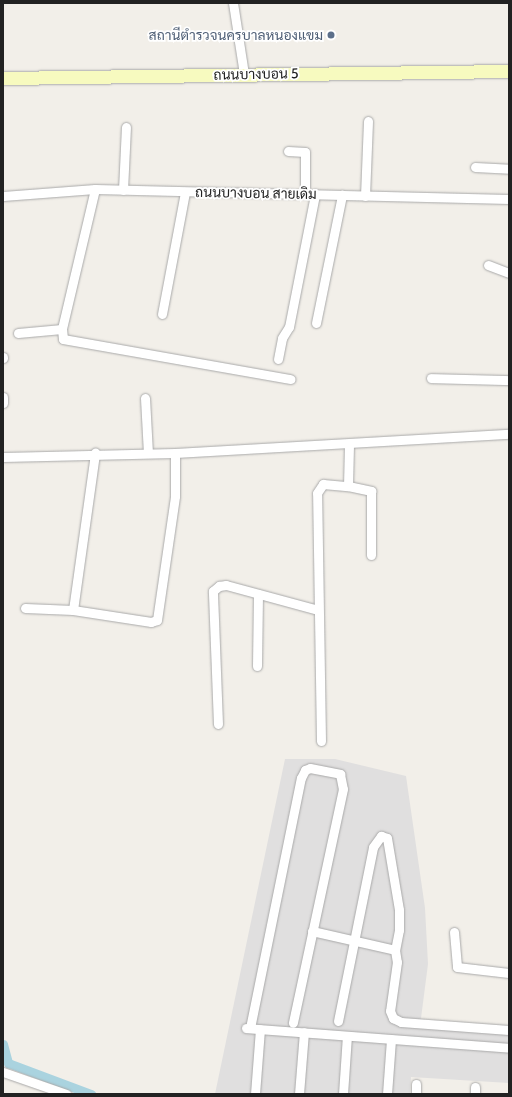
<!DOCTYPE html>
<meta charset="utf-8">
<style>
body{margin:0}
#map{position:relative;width:512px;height:1097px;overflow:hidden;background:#f2efe9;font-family:Cabin,Sarabun,sans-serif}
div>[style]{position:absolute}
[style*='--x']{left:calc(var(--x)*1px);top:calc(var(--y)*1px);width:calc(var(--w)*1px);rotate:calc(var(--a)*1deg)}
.residential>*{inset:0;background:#e0dfdf}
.canal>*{height:9px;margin:-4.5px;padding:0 4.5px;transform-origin:4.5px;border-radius:4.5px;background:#aad3df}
.roads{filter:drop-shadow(0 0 1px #a9a9a9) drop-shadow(0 0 1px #a9a9a9)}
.street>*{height:9px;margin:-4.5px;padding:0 4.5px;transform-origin:4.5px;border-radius:4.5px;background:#fff}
.secondary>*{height:13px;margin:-6.5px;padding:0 6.5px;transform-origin:6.5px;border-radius:6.5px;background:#f7fabf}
.dots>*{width:11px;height:11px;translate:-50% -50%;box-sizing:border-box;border:2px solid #fff;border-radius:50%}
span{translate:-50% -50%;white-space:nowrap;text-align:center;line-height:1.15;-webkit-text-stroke:3.5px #fff;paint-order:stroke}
.service-label{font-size:14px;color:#4e5e75}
.right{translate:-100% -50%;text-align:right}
.street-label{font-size:14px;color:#222}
.frame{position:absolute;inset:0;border:4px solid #222;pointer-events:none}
</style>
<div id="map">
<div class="residential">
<div style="clip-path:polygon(285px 759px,335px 759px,406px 776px,425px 908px,428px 964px,420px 1026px,509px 1032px,509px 1083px,411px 1077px,410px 1094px,215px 1094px)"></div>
</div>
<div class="canal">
<div style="--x:3;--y:1044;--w:20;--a:75"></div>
<div style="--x:8;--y:1063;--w:89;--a:20.5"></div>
</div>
<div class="roads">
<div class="street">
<div style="--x:233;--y:3;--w:72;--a:81.2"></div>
<div style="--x:288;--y:151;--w:17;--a:3"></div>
<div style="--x:305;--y:152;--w:42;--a:90"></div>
<div style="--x:475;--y:167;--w:34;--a:3"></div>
<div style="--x:95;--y:189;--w:144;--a:103.3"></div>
<div style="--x:62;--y:329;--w:10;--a:84"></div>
<div style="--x:63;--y:339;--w:231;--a:10"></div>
<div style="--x:123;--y:190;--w:63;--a:-87.3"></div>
<div style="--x:3;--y:196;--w:92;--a:-4.4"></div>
<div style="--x:95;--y:189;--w:414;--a:1.4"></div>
<div style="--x:365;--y:196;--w:75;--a:-87.7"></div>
<div style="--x:488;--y:265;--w:22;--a:21"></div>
<div style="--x:162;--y:314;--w:124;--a:-79.3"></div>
<div style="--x:316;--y:323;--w:131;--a:-78.5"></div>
<div style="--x:18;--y:333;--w:44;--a:-5.2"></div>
<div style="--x:3;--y:358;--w:1;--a:-90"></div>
<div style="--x:278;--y:359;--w:21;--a:-79"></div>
<div style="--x:282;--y:338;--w:13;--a:-58"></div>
<div style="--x:289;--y:327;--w:136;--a:-78.9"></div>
<div style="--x:431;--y:378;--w:78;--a:1.5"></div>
<div style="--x:3;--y:397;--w:6;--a:90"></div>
<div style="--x:145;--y:398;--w:55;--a:86.9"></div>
<div style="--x:3;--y:457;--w:172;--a:-1.3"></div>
<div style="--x:175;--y:453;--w:335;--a:-3.3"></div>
<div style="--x:348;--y:486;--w:24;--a:12"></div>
<div style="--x:371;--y:491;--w:64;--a:90"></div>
<div style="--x:25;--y:608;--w:48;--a:2.4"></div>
<div style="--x:73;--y:610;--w:79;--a:8.7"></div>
<div style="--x:151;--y:622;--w:6;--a:-18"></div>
<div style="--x:157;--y:620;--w:125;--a:-81.7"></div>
<div style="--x:175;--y:496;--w:43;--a:-90"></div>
<div style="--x:73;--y:610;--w:159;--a:-82"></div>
<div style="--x:257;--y:666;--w:72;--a:-89.2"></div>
<div style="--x:218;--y:724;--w:133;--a:-92.2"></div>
<div style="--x:213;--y:591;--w:8;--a:-40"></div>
<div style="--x:219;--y:586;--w:7;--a:-8"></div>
<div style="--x:226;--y:585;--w:95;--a:15.2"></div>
<div style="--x:321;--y:741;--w:248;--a:-90.9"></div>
<div style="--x:317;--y:493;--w:11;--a:-56"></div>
<div style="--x:323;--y:484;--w:25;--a:5"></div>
<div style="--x:348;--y:486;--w:41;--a:-88.6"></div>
<div style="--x:312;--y:931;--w:85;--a:12.9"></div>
<div style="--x:395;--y:950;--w:12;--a:81"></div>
<div style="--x:397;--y:962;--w:49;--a:98.1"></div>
<div style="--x:390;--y:1011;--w:8;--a:67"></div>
<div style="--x:393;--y:1018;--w:9;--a:27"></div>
<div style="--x:401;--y:1022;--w:108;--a:4.2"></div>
<div style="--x:454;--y:932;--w:35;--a:85"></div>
<div style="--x:457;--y:967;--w:52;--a:6.6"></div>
<div style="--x:338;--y:1021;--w:177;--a:-78.6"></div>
<div style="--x:373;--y:847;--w:14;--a:-54"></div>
<div style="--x:381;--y:836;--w:6;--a:18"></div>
<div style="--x:387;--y:838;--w:73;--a:80.5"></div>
<div style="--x:399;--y:910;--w:20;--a:90"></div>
<div style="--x:399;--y:930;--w:20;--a:101"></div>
<div style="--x:246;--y:1028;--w:264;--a:4.3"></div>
<div style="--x:250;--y:1028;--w:255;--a:-78.5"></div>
<div style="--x:301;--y:778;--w:9;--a:-63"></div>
<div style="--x:305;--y:770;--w:5;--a:-22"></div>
<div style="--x:310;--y:768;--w:31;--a:11"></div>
<div style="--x:340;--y:774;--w:15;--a:79"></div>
<div style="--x:343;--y:789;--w:239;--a:102.1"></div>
<div style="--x:3;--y:1072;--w:67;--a:19.2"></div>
<div style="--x:255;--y:1094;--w:65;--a:-85.6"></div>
<div style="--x:299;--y:1094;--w:62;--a:-85.4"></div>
<div style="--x:343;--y:1094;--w:58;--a:-86.1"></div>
<div style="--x:387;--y:1094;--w:55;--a:-85.8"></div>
<div style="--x:416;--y:1094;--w:10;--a:-90"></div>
<div style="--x:475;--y:1094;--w:7;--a:-90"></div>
</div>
<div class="secondary">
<div style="--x:3;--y:78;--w:506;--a:-0.79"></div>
</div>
</div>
<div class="dots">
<div style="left:331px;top:35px;background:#5c6f8a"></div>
</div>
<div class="service-label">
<span class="right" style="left:323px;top:35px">สถานีตำรวจนครบาลหนองแขม</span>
</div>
<div class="street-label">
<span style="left:256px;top:74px;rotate:-1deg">ถนนบางบอน 5</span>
<span style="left:256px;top:193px;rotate:1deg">ถนนบางบอน สายเดิม</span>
</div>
<div class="frame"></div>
</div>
